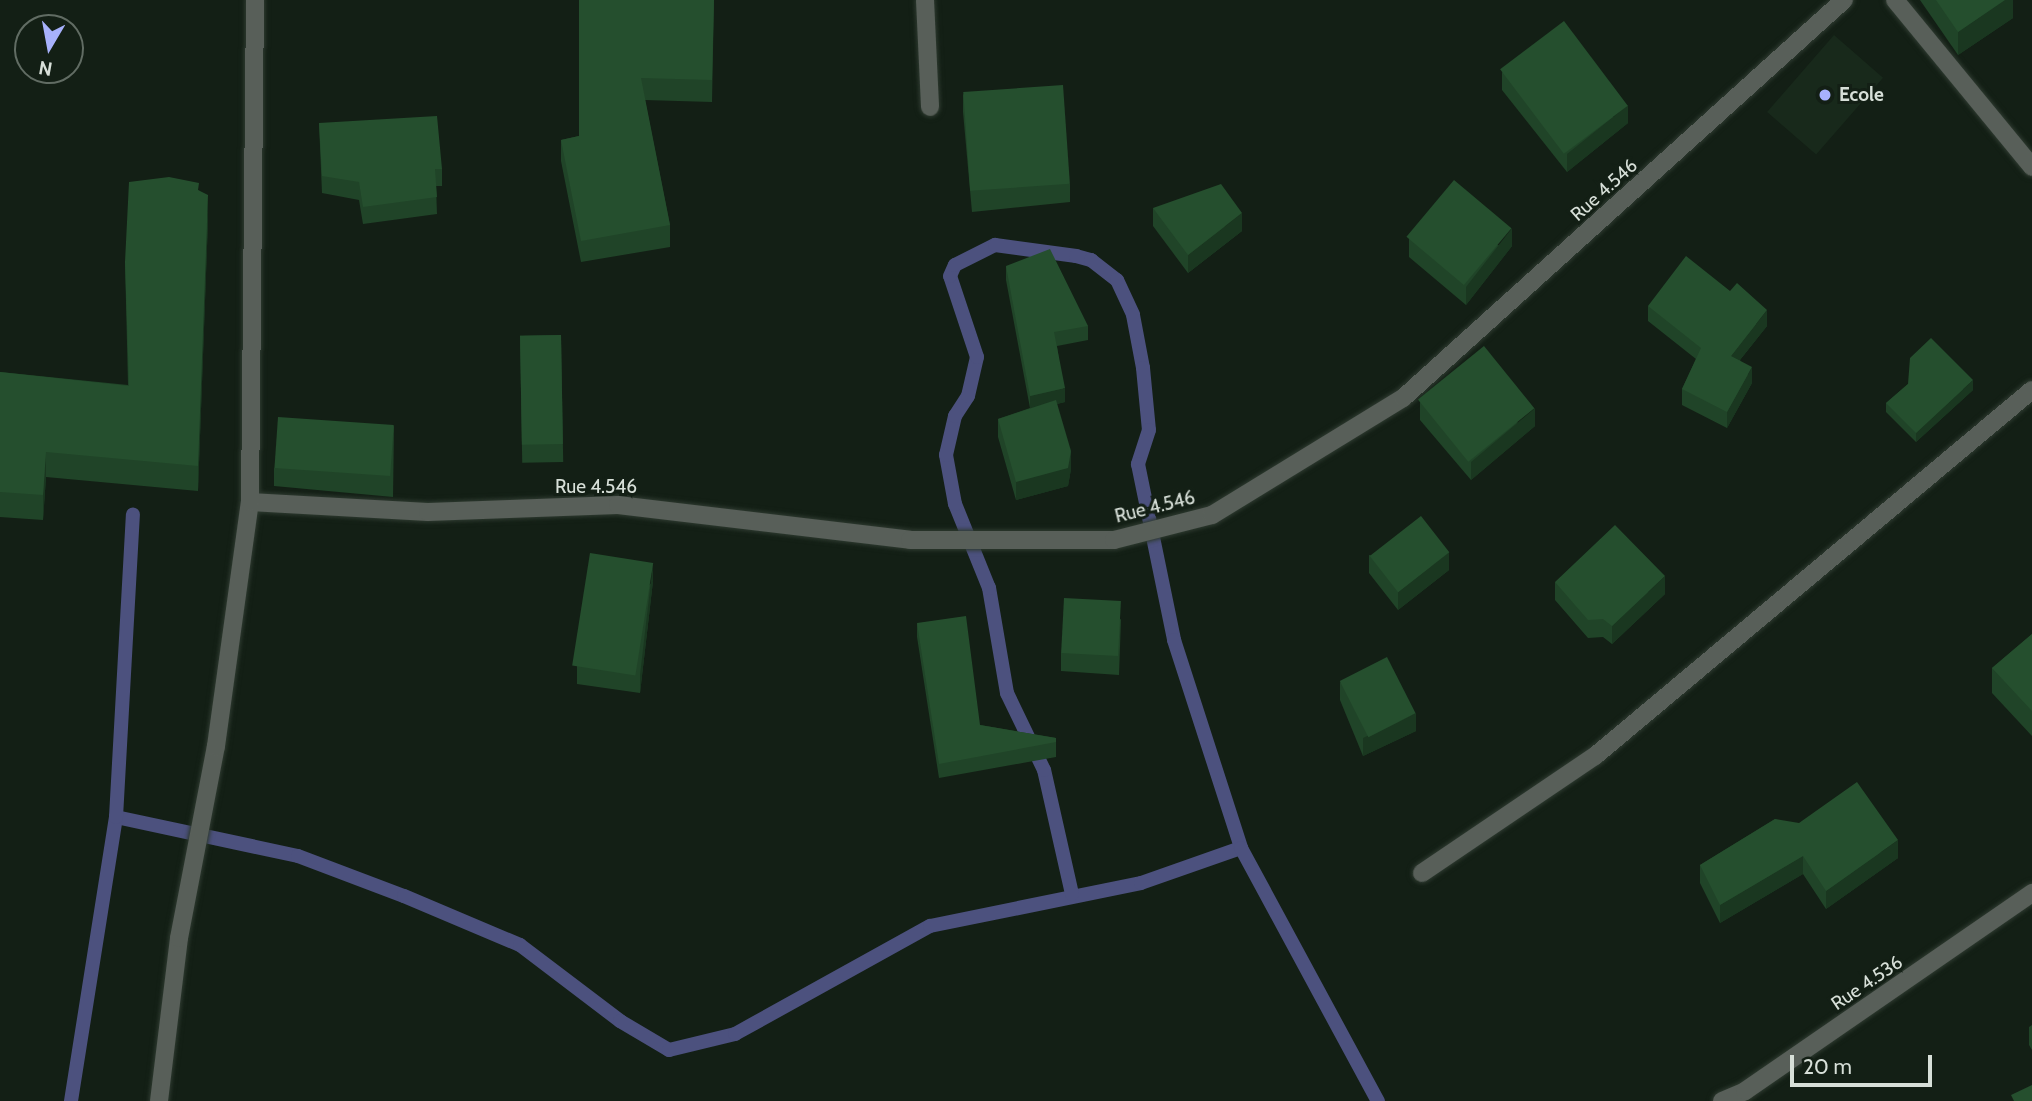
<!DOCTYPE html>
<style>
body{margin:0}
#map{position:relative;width:2032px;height:1101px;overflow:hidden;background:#131f15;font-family:Cabin,sans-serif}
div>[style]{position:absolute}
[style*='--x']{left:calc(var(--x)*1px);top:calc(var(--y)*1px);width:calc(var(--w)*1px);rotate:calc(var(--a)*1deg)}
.built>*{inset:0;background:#18291b;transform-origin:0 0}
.stream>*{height:14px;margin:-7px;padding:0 7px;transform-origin:7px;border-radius:7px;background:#4c517e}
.roads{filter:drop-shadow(0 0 2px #2e3a30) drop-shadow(0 0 2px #2e3a30)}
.minor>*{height:18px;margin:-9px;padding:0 9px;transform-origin:9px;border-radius:9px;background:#585f59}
.wall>*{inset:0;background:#204428;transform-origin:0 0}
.shaded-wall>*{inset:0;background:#1a3720}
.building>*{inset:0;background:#254f2e;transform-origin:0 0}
.dots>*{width:19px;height:19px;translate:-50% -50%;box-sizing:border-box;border:4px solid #131f15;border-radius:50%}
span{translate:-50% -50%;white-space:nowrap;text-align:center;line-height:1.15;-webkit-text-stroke:6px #131f15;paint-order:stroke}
.poi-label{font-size:19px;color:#d7dfd8;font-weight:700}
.left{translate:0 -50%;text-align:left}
.street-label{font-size:19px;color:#d7dfd8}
.north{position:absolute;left:14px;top:14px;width:70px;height:70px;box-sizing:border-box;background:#131f15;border:2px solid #616c63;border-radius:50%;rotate:190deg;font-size:19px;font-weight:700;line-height:28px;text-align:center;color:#d7dfd8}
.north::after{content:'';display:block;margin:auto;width:24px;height:32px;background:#a7b1fc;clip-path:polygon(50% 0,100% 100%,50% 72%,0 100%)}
.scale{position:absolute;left:1790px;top:1055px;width:142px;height:32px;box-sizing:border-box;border:4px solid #d7dfd8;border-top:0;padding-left:9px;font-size:21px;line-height:24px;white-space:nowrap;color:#d7dfd8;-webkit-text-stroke:5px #131f15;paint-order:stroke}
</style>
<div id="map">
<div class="built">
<div style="left:1834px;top:35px;width:65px;height:102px;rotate:41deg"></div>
</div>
<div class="stream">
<div style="--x:116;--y:817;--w:186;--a:12.1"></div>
<div style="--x:298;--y:856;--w:113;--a:20.7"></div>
<div style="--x:404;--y:896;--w:126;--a:22.9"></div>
<div style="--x:520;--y:945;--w:126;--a:37.2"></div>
<div style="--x:620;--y:1021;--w:57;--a:30.6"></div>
<div style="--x:669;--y:1050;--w:68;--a:-13.6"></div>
<div style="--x:735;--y:1034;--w:223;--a:-29"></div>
<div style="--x:930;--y:926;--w:215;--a:-11.5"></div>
<div style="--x:1141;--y:883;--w:106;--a:-19.3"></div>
<div style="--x:1072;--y:894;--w:127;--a:-102.7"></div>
<div style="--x:1044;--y:770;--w:85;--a:-115.7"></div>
<div style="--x:1007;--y:693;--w:107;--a:-99.7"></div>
<div style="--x:989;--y:588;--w:91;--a:-112"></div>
<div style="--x:955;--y:504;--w:50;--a:-100.4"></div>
<div style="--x:946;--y:455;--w:40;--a:-77"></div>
<div style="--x:955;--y:416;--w:24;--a:-57"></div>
<div style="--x:968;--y:396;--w:40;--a:-77"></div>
<div style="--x:977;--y:357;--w:85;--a:-108.4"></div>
<div style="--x:950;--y:276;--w:12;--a:-66"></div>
<div style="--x:955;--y:265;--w:45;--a:-26.6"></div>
<div style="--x:995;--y:245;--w:82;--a:7.7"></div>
<div style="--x:1076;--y:256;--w:16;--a:15"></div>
<div style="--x:1091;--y:260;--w:33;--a:38"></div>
<div style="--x:1117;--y:280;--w:38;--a:65"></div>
<div style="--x:1133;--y:315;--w:54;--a:79.3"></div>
<div style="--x:1143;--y:368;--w:62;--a:84.5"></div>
<div style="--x:1149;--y:430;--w:36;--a:108"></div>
<div style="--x:1138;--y:464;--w:180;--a:78.4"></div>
<div style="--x:1174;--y:640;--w:219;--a:72.1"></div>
<div style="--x:1241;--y:848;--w:288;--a:61.6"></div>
<div style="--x:71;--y:1101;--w:288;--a:-81"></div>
<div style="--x:116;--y:817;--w:303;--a:-86.8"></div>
</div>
<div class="roads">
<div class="minor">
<div style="--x:925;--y:0;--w:107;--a:87.3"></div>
<div style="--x:1895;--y:0;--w:216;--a:50.6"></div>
<div style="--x:250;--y:502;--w:178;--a:3.2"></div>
<div style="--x:428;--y:512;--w:190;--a:-2.1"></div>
<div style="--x:618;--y:505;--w:294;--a:6.8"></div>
<div style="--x:910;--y:540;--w:204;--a:0"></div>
<div style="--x:1114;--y:540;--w:101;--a:-14.3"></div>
<div style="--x:1212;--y:515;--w:224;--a:-31.5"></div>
<div style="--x:1403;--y:398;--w:594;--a:-42.07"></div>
<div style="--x:1422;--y:873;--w:209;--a:-34.1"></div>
<div style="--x:1595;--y:756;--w:570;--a:-39.95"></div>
<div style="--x:159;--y:1101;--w:164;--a:-83"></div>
<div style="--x:179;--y:938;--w:196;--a:-79.1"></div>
<div style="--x:216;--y:746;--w:246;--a:-82.1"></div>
<div style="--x:250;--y:502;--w:502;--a:-89.43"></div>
<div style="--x:1722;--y:1101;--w:25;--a:-23"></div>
<div style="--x:1745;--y:1091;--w:349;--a:-34.6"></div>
</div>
</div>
<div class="wall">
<div style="clip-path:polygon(714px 0,712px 102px,645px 100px,670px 225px,670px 247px,581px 262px,561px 161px,561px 140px,579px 136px)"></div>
<div style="clip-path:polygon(1920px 0,2013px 0,2013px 18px,1958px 55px)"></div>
<div style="clip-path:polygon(1502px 72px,1628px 123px,1567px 172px,1502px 90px)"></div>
<div style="clip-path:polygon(963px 94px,1070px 184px,1070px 202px,972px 212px,963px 112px)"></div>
<div style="clip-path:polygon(319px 123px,442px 169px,442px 186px,436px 186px,437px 214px,363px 224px,359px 200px,322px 193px)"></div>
<div style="clip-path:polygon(199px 190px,208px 220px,198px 491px,46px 477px,43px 520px,0 517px,0 372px,128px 385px,125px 262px)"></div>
<div style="clip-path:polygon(1153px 208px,1242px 231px,1188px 273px,1153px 226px)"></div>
<div style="clip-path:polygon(1409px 239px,1512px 246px,1466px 305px,1409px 257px)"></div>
<div style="clip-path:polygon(1006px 266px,1088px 326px,1088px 340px,1057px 346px,1065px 402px,1057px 404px,1071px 469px,1068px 486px,1016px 500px,998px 437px,998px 419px,1030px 408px,1006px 280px)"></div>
<div style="clip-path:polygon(1648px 306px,1767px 326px,1740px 360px,1752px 383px,1727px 428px,1682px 405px,1682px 389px,1696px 359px,1648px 321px)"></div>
<div style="left:561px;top:335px;width:127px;height:41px;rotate:89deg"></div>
<div style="clip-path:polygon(1908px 384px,1973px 390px,1916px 442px,1886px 412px,1886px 403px)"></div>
<div style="clip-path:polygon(1420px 402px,1535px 426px,1471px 480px,1420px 420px)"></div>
<div style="clip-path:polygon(394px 426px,393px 497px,274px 486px,274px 468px)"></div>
<div style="clip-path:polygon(1369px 555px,1449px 570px,1398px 610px,1369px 573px)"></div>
<div style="clip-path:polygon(653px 581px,640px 693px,577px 684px,577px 666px)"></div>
<div style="clip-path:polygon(1555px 582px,1665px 594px,1612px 644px,1603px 637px,1588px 638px,1555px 600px)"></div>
<div style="clip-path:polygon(1121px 619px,1119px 675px,1061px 671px,1061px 653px)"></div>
<div style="clip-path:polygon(917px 623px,980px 725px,1056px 738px,1056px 757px,939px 778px,917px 637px)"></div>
<div style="clip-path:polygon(2032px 634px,2032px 736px,1992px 693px,1992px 668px)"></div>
<div style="clip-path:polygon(1340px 682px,1416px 731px,1363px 756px,1340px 700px)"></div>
<div style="clip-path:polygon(1775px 819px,1898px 858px,1826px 909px,1803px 874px,1720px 923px,1700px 883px,1700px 865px)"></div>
<div style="clip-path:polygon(2032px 1025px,2032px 1050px,2029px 1045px,2029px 1027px)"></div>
</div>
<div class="shaded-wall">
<div style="clip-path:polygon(2004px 0,2013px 0,2013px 18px,1958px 55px,1958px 32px)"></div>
<div style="clip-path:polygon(1628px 105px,1628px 123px,1567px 172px,1567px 154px)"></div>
<div style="clip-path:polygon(208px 195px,208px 220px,198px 491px,198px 466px)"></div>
<div style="clip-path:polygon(1242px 213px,1242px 231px,1188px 273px,1188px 255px)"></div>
<div style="clip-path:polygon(1512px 228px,1512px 246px,1466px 305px,1466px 287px)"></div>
<div style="clip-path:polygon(1767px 310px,1767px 326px,1731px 371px,1731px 356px)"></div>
<div style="clip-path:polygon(1752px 367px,1752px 383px,1727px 428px,1727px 412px)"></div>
<div style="clip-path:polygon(1973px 380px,1973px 390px,1916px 442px,1916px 433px)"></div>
<div style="clip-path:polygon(1065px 388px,1065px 402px,1030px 410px,1030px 396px)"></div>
<div style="clip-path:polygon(1535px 408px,1535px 426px,1471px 480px,1471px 462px)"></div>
<div style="clip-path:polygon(1071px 451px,1071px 469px,1068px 486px,1016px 500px,1016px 482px)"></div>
<div style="clip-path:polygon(46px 452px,46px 477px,43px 520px,43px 495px)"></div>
<div style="clip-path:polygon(1449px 552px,1449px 570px,1398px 610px,1398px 592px)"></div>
<div style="clip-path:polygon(653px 563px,653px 581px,640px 693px,640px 675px)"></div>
<div style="clip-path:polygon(1665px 576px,1665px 594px,1612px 644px,1612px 626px)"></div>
<div style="clip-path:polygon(1416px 713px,1416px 731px,1363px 756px,1363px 738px)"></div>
<div style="clip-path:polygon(1898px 840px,1898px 858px,1826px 909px,1826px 891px)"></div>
<div style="clip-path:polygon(1803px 856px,1803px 874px,1720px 923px,1720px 905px)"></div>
</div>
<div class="building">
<div style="clip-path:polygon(579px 0,714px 0,712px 80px,641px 78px,670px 225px,581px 241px,561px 140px,579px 136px)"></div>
<div style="clip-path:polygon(1936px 0,2005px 0,1958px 32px)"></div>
<div style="left:1564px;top:21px;width:106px;height:80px;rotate:53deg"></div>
<div style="left:1063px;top:85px;width:99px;height:100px;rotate:86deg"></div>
<div style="clip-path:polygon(437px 116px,442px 169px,435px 169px,437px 197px,363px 207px,359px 182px,322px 176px,319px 123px)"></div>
<div style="clip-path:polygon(169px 177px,199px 183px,198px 190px,208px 195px,198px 466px,46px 452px,43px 495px,0 492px,0 372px,129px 386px,125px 262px,129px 182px)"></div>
<div style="left:1454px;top:180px;width:75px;height:74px;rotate:40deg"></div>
<div style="clip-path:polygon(1221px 184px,1242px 213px,1188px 255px,1153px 208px)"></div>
<div style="clip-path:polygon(1050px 249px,1088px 326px,1054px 332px,1065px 388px,1030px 396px,1006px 266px)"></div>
<div style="clip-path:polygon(1686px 256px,1730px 291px,1737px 283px,1767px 310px,1731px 356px,1752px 367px,1727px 412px,1682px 389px,1701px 348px,1648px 306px)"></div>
<div style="left:561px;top:335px;width:109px;height:41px;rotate:89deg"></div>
<div style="clip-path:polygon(1931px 338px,1973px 380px,1916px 433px,1886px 403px,1908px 384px,1910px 358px)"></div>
<div style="left:1484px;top:346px;width:80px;height:85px;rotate:51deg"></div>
<div style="clip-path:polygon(1056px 400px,1071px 451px,1068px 468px,1016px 482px,998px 419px)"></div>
<div style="left:278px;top:417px;width:116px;height:51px;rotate:4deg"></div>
<div style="left:1421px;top:516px;width:46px;height:65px;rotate:52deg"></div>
<div style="clip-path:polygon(1615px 525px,1665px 576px,1612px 626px,1603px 619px,1588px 620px,1555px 582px)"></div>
<div style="left:590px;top:553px;width:64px;height:114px;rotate:9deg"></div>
<div style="left:1064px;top:598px;width:57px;height:55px;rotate:3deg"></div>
<div style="clip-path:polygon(966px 616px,980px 725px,1056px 738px,1056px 742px,939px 764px,917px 623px)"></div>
<div style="clip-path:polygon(2032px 634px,2032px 711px,1992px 668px)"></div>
<div style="left:1387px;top:657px;width:63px;height:53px;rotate:63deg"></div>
<div style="clip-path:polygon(1857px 782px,1898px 840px,1826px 891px,1803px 856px,1720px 905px,1700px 865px,1775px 819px,1799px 823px)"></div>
<div style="clip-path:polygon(2032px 1085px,2032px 1101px,2014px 1101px,2011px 1095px)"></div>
</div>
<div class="dots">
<div style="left:1825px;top:95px;background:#a7b1fc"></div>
</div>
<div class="poi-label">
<span class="left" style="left:1839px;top:95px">Ecole</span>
</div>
<div class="street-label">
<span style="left:1604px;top:190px;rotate:-42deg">Rue 4.546</span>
<span style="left:596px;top:487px">Rue 4.546</span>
<span style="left:1155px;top:507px;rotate:-14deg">Rue 4.546</span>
<span style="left:1867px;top:983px;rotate:-34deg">Rue 4.536</span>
</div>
<div class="north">N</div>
<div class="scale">20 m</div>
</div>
